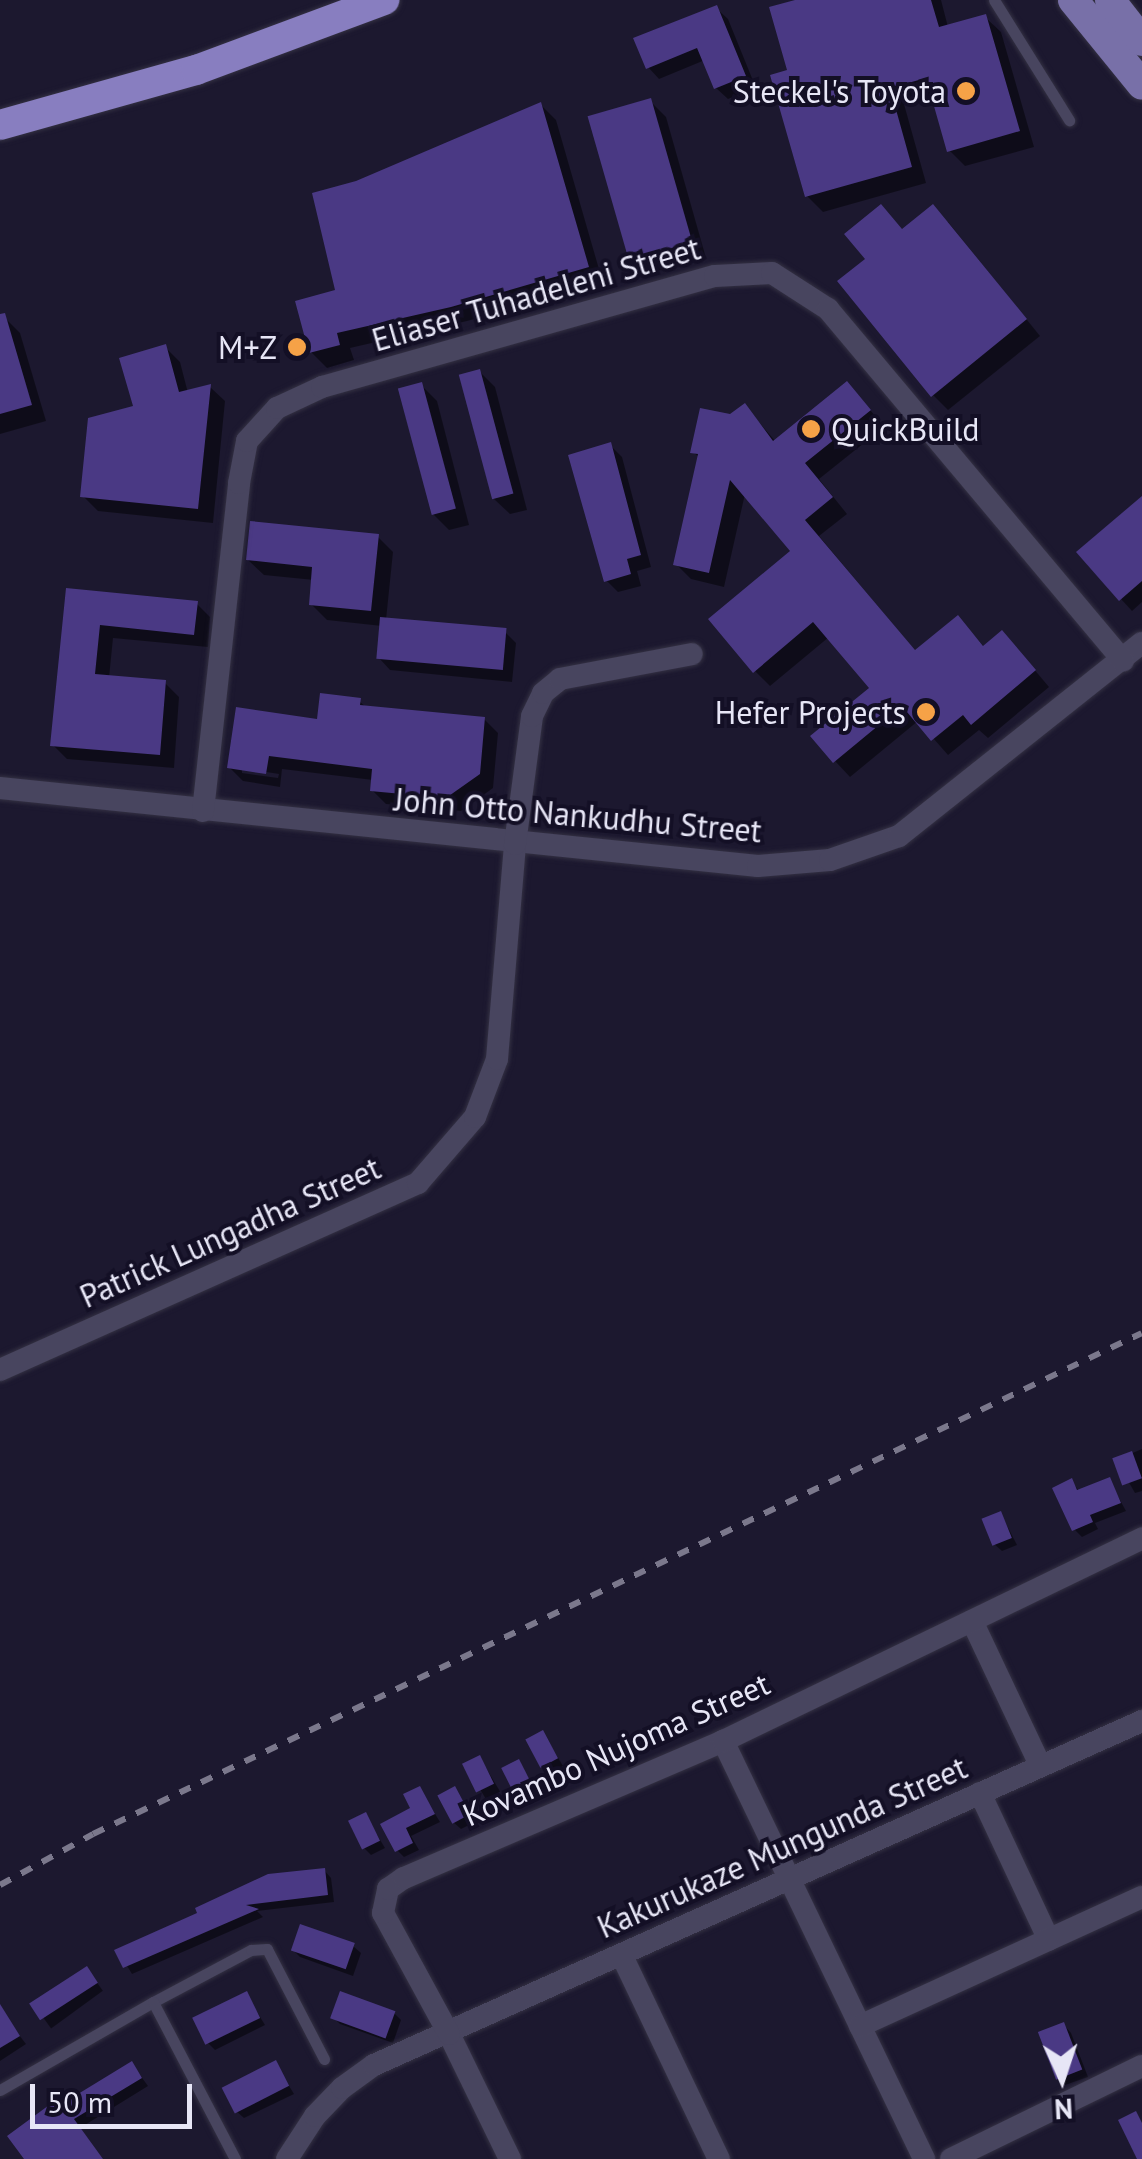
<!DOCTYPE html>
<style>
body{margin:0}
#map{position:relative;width:1142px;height:2159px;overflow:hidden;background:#1c182f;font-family:"PT Sans",sans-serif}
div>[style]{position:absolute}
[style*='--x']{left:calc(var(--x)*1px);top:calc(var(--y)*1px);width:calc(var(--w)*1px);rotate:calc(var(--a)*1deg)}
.shadow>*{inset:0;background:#0007;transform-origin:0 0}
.building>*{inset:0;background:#4a3984;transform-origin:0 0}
.roads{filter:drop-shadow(0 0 2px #343143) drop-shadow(0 0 2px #343143)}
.service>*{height:11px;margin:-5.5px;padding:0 5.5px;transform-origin:5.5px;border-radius:5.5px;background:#48455f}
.minor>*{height:22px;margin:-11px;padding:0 11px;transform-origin:11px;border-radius:11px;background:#48455f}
.primary>*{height:30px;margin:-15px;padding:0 15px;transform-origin:15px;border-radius:15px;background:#7870a8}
.trunk>*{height:30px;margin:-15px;padding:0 15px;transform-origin:15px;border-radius:15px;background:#887ec0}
.rail>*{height:6px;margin-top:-3px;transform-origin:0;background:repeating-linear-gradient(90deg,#7b788c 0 12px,transparent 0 24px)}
.dots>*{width:28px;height:28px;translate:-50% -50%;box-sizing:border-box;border:5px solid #130f25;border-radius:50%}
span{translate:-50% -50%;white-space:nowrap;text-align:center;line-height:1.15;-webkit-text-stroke:8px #130f25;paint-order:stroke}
.poi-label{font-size:32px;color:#e7e6f6}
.right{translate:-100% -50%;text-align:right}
.left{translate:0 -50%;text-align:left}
.street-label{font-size:32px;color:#e7e6f6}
.north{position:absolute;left:1012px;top:2029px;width:100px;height:100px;-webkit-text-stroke:8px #130f25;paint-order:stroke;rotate:177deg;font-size:28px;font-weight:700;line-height:40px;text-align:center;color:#e7e6f6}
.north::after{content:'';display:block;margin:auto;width:35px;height:45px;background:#e7e6f6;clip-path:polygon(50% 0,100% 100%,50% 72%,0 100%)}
.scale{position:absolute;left:30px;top:2084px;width:162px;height:45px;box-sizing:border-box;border:5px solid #e7e6f6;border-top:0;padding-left:12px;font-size:30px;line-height:35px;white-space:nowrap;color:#e7e6f6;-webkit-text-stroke:8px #130f25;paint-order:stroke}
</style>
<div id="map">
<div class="shadow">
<div style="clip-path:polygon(804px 0,941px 0,948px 27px,985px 17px,1001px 32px,1034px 147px,965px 166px,949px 150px,934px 96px,904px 104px,926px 183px,823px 212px,807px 196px,790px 72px)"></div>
<div style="clip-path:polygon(716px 8px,728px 19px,756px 88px,728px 99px,716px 88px,705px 60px,659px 79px,648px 67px)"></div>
<div style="clip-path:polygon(650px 101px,666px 117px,706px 258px,646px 274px,631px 258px)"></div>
<div style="clip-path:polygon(541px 105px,556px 120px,603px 283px,467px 321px,350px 348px,354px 360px,327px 368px,311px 352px,338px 291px,357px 184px)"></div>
<div style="clip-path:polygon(948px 222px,1040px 336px,948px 410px,933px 395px,868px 260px,903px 231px)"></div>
<div style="clip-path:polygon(5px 318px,20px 333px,46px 421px,0 434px,0 319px)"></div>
<div style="clip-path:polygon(165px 347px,180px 362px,188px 393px,210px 387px,225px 401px,213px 523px,98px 511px,83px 496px,136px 408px)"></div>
<div style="clip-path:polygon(480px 372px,495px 387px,527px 510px,510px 514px,494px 499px)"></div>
<div style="clip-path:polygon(421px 385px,437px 401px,469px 525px,449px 530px,433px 514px)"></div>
<div style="clip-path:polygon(862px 400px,884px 427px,819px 479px,847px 514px,819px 536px,916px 652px,973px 634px,985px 648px,1017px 649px,1049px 687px,988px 738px,979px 730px,948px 755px,918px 721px,850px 777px,835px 761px,872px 688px,829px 637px,770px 686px,755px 671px,794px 551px,745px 494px,724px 587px,691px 579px,676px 564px,700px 458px,693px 452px,730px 417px,745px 406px,776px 442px)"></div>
<div style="clip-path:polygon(610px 445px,622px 457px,651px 567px,637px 571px,641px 586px,618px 592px,606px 580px)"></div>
<div style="clip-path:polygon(1142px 499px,1142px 602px,1132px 611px,1121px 599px)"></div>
<div style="clip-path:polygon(377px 536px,393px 552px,386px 620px,505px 632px,516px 643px,512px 682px,390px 670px,379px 658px,382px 626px,327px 620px,311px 604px,314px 580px,264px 575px,248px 560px)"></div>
<div style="clip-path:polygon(68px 590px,196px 603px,210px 617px,208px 647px,113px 638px,109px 678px,165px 683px,179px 697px,174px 768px,67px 759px,53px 745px)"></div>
<div style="clip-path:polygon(evenodd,359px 701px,367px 708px,484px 719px,498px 733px,493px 788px,461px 811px,386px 804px,372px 790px,373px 780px,282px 769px,280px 787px,243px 781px,229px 767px,359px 701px,242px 768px,279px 774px,278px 778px,242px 773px,242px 768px)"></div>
<div style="clip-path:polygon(1142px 1449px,1142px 1491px,1135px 1493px,1116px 1460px)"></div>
<div style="clip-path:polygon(1109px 1480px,1126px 1511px,1095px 1523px,1098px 1529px,1082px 1537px,1075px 1530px,1071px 1481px,1080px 1492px)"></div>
<div style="clip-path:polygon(1001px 1514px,1017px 1545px,1002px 1551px,994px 1544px)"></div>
<div style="clip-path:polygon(543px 1733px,563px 1766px,549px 1773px,541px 1765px)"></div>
<div style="left:480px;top:1758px;width:39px;height:16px;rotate:59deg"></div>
<div style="clip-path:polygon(519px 1762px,539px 1795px,525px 1802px,518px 1795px)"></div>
<div style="clip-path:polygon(420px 1789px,440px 1822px,411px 1836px,419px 1850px,404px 1857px,397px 1850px)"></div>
<div style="clip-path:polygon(455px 1789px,475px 1822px,461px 1829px,453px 1822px)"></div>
<div style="clip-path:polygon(365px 1815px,385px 1848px,371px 1855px,364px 1848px)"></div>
<div style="clip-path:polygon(324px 1870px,331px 1878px,334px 1902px,257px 1911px,263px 1917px,132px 1974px,118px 1951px)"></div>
<div style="clip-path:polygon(353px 1946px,361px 1953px,353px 1976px,300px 1957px,293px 1950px)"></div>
<div style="left:87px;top:1969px;width:27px;height:64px;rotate:54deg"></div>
<div style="clip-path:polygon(246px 1994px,265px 2025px,215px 2050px,207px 2042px)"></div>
<div style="clip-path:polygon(394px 2013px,401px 2020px,393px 2043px,340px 2024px,333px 2017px)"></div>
<div style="clip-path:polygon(9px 2022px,26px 2044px,0 2061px,0 2028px)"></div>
<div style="clip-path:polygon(1064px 2025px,1071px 2033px,1088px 2077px,1065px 2085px,1058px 2078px)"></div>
<div style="clip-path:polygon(275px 2063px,294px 2094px,244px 2118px,236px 2111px)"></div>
<div style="clip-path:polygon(132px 2064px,148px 2086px,80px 2128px,102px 2159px,29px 2159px,60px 2108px)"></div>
</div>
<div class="building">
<div style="clip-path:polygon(795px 0,931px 0,939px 27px,986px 14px,1020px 131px,947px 152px,926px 78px,890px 88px,912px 167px,805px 197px,770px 75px,787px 70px,769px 7px)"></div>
<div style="clip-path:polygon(717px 5px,746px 76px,714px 89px,697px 48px,646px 69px,633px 38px)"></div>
<div style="left:651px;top:98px;width:150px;height:66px;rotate:74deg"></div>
<div style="clip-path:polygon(541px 102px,589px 267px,451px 307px,337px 333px,340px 345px,309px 353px,295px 301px,335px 290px,312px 193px,356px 181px)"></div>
<div style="clip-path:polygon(881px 204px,902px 229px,933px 204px,1027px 319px,931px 397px,837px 281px,865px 259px,844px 234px)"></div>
<div style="clip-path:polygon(5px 313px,32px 405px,0 414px,0 314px)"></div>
<div style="clip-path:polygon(166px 344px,179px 392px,211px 384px,198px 509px,80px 497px,88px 418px,133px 406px,119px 358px)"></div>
<div style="left:480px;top:369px;width:129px;height:22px;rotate:75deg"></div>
<div style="clip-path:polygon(847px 381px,871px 410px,805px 463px,833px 497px,805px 520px,915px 650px,958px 615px,983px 646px,1002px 630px,1036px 670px,971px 725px,963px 715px,931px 741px,902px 706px,833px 763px,810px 736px,869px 688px,813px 622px,753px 673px,708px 619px,790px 551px,730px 480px,709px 573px,673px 565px,698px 454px,690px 453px,700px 408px,730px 414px,745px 403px,773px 441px)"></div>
<div style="left:422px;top:382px;width:131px;height:25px;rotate:75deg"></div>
<div style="clip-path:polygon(611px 442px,641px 555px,627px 559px,631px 574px,604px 582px,568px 455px)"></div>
<div style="clip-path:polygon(1142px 496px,1142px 581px,1119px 601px,1076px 552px)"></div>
<div style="clip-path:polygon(250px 521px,379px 534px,371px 611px,309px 605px,312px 567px,246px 560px)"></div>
<div style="clip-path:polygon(66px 588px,198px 601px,194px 635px,100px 625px,95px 674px,166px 680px,160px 755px,50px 746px)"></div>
<div style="left:380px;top:617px;width:127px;height:42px;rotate:5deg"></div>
<div style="clip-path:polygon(320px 693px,361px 698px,360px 705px,485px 717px,480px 774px,446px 798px,370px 791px,372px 769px,269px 756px,266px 774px,227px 768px,236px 707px,317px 719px)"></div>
<div style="left:1132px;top:1451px;width:29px;height:21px;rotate:70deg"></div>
<div style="clip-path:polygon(1110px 1477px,1121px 1503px,1090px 1515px,1093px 1522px,1072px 1531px,1052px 1488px,1072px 1478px,1077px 1490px)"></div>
<div style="left:1001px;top:1511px;width:29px;height:21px;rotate:68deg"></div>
<div style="left:543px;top:1730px;width:32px;height:20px;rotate:62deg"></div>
<div style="left:480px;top:1755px;width:32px;height:20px;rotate:64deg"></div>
<div style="left:519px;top:1759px;width:31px;height:20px;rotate:63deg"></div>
<div style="clip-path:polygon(420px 1786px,435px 1814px,406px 1828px,413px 1843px,395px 1852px,380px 1824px,410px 1808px,403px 1794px)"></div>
<div style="left:455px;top:1786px;width:32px;height:20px;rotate:62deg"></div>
<div style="left:366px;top:1812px;width:32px;height:20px;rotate:64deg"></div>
<div style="clip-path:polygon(325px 1868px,328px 1895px,246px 1905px,259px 1909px,123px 1968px,114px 1950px,197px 1913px,195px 1908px,268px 1874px)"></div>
<div style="left:300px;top:1924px;width:58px;height:28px;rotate:19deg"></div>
<div style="left:87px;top:1966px;width:20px;height:69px;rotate:57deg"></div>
<div style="left:247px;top:1991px;width:30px;height:61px;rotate:64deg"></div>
<div style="left:340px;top:1991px;width:59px;height:29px;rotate:20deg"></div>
<div style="clip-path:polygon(0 2004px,20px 2036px,0 2048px)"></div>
<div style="left:1064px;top:2022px;width:51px;height:28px;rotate:69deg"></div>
<div style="left:276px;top:2060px;width:29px;height:61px;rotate:63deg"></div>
<div style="clip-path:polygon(132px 2061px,142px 2078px,74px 2119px,103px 2159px,24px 2159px,7px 2136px,56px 2100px,60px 2105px)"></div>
<div style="clip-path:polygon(1136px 2111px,1142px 2123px,1142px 2159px,1137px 2159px,1118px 2120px)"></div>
</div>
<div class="roads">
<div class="service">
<div style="--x:994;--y:0;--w:142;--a:58"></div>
<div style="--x:153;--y:2002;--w:111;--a:-28"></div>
<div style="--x:251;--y:1950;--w:16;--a:-4"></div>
<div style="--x:267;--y:1949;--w:124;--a:62.6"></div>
<div style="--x:0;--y:2090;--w:177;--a:-29.9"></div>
<div style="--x:153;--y:2002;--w:177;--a:62.4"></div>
</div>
<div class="minor">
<div style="--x:0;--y:788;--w:762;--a:5.88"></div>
<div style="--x:758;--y:866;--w:72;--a:-4.8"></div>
<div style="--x:830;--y:860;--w:73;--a:-19.2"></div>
<div style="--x:899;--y:836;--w:310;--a:-38.5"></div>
<div style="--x:203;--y:811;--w:330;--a:-83.7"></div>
<div style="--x:239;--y:483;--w:43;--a:-79.2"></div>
<div style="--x:247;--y:441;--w:45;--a:-47.7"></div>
<div style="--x:277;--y:408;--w:50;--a:-25"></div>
<div style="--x:322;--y:387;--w:408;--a:-15.8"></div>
<div style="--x:715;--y:276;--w:57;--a:-3"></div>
<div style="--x:772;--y:273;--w:67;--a:32.7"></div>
<div style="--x:828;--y:309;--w:459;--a:50"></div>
<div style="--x:0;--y:1370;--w:458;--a:-24.1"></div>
<div style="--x:418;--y:1183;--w:87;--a:-49.2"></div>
<div style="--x:475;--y:1117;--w:62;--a:-69.2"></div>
<div style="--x:497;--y:1059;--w:216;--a:-85.2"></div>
<div style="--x:515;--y:844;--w:129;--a:-82.4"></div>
<div style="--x:532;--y:716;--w:25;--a:-64"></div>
<div style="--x:543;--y:693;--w:22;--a:-39"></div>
<div style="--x:560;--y:679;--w:134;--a:-10.7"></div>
<div style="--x:972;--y:1621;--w:159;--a:64.7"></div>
<div style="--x:723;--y:1741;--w:464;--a:64.3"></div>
<div style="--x:980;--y:1793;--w:162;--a:64.9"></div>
<div style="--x:622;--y:1956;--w:225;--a:64.5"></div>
<div style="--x:860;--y:2026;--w:310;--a:-24.6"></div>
<div style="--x:287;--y:2159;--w:51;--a:-56.9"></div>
<div style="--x:315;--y:2116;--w:39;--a:-46"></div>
<div style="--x:342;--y:2088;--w:39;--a:-36"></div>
<div style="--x:374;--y:2065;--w:842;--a:-24.13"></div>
<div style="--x:510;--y:2159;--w:139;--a:-116"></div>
<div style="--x:449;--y:2034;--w:138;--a:-118.6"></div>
<div style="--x:383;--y:1913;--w:25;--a:-78"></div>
<div style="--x:388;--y:1889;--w:19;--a:-35"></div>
<div style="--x:404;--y:1878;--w:347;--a:-23.2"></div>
<div style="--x:723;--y:1741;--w:466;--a:-25.8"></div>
<div style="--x:951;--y:2159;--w:212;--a:-26"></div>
</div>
<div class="primary">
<div style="--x:1073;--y:0;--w:109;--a:50.9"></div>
<div style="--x:1110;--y:0;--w:52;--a:52"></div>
</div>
<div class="trunk">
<div style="--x:0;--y:125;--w:204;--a:-15.7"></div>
<div style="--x:196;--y:70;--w:201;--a:-20.4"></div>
</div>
</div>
<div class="rail">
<div style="--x:0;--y:1885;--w:106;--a:-28.7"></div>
<div style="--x:93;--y:1834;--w:1162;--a:-25.53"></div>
</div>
<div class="dots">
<div style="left:966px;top:91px;background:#f6a247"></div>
<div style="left:297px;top:347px;background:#f6a247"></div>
<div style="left:811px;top:429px;background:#f6a247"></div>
<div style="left:926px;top:712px;background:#f6a247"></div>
</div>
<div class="poi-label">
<span class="right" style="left:946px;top:91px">Steckel's Toyota</span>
<span class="right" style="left:277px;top:347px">M+Z</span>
<span class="left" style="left:831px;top:429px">QuickBuild</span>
<span class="right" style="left:906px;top:712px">Hefer Projects</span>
</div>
<div class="street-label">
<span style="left:536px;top:294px;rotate:-16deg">Eliaser Tuhadeleni Street</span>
<span style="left:578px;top:815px;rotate:5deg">John Otto Nankudhu Street</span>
<span style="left:230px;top:1232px;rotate:-24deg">Patrick Lungadha Street</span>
<span style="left:616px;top:1749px;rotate:-24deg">Kovambo Nujoma Street</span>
<span style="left:782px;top:1847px;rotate:-24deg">Kakurukaze Mungunda Street</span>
</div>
<div class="north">N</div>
<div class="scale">50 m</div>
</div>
